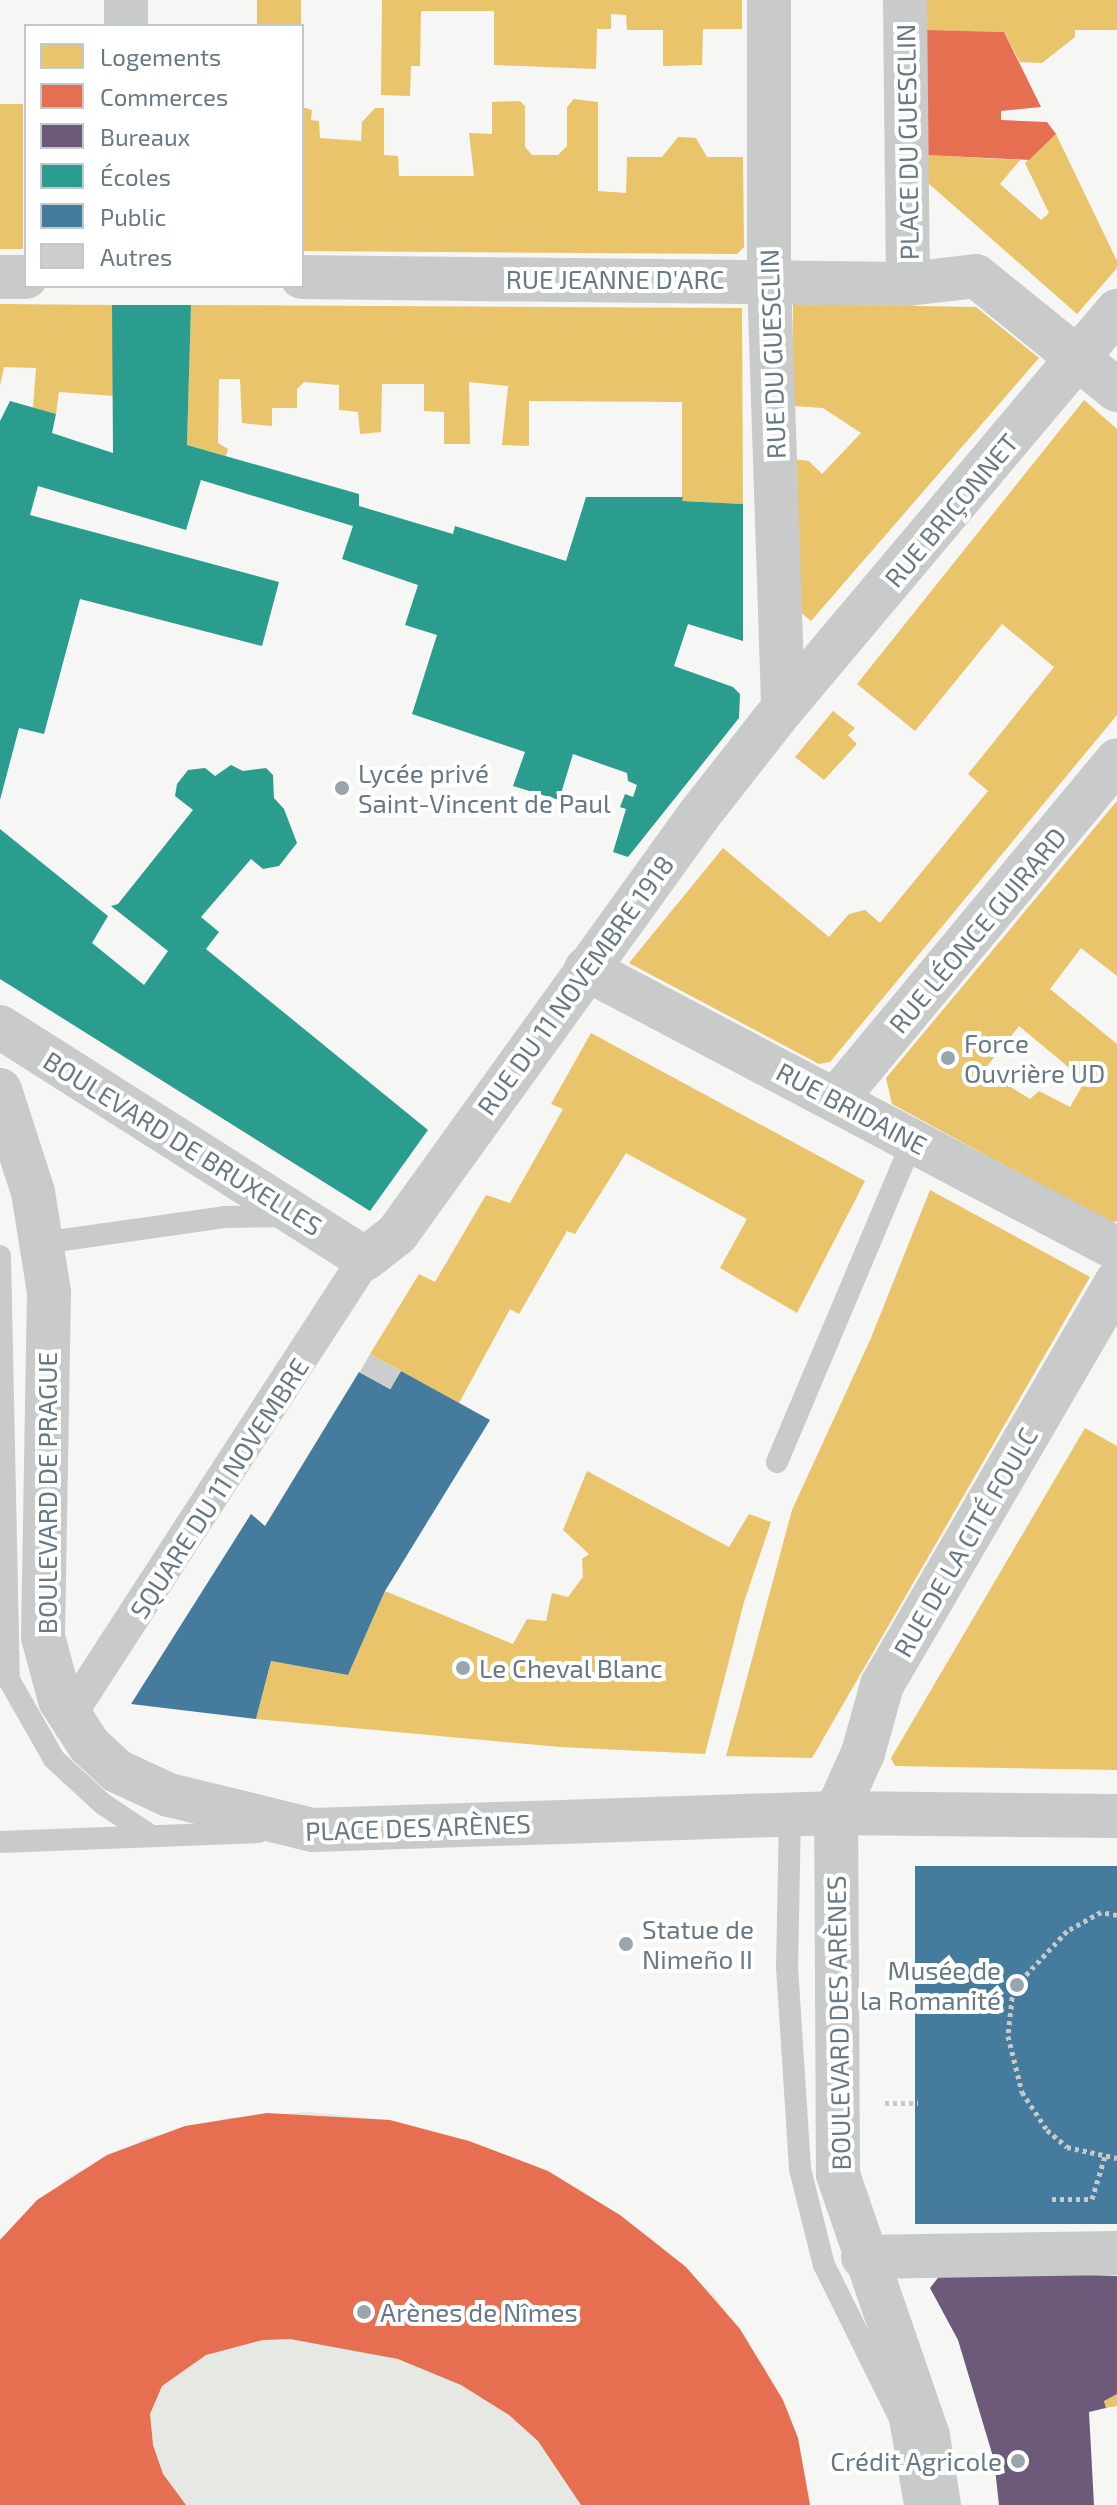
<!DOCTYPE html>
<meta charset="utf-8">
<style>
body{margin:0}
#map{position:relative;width:1117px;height:2505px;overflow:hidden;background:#f6f6f5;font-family:"Exo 2",sans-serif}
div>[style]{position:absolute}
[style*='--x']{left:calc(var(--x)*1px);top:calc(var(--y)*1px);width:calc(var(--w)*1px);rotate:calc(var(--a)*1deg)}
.green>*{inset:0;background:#e5e8e3}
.homes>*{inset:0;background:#e9c46a;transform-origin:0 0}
.shops>*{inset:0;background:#e76f51}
.offices>*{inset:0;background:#6d597a}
.schools>*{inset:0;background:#2a9d8f}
.public>*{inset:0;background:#457b9d;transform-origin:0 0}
.building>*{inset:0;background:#cccece;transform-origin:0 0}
.path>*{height:5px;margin-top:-2.5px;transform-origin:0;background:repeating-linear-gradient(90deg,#c6c8c9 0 4px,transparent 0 8px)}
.service>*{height:22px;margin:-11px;padding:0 11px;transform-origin:11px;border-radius:11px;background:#c9caca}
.pedestrian>*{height:34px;margin:-17px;padding:0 17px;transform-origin:17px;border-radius:17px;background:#c9caca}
.minor>*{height:44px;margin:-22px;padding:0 22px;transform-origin:22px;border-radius:22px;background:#c9caca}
.tertiary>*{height:44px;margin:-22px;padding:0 22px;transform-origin:22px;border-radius:22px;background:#c9caca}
.dots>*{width:22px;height:22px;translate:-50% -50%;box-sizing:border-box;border:4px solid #fff;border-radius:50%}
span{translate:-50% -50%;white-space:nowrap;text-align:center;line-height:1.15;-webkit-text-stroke:8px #fff;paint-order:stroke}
.street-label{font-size:26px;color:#677984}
.poi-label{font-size:26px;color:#677984}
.left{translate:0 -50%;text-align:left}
.right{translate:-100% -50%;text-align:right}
.legend{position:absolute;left:24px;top:24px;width:280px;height:264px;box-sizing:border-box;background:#fff;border:2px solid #c2c9ce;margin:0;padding:10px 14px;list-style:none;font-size:24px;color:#677984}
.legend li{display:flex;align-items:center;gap:16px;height:40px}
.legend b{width:40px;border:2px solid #c2c9ce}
</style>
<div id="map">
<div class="green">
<div style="clip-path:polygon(309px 2112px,390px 2120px,510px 2156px,548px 2171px,653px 2240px,714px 2295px,765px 2368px,798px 2438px,810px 2505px,0 2505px,0 2239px,70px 2176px,146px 2138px,228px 2118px)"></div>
</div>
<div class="homes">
<div style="left:257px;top:0;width:44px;height:26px"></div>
<div style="clip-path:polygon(382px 0,742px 0,742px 29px,703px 29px,702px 65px,663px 66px,663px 30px,627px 30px,626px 15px,611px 14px,611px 29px,597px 29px,596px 69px,494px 65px,494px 11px,421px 11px,420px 66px,411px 66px,410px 96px,381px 95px)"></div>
<div style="clip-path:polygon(927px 0,1117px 0,1117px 30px,1075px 30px,1075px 37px,1042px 63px,1020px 62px,1004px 32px,927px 30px)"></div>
<div style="clip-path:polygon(574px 99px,598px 102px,598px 191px,626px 193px,627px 157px,662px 157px,678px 137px,696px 138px,707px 157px,743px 157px,744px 247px,737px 254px,302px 251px,302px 107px,312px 110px,311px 120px,319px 121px,320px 138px,361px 141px,362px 122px,375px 108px,384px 108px,384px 155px,398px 156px,399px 176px,474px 176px,469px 133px,492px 134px,492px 102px,520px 101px,525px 106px,525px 147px,532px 155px,558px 155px,567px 146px,567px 107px)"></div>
<div style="left:0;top:104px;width:23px;height:145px"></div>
<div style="clip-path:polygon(1056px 134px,1117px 261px,1117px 268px,1077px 314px,928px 183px,927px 155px,1020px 160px,1000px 184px,1041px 220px,1049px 213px,1025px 163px)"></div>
<div style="clip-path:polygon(0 304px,112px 305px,115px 396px,59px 392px,56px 414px,33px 408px,36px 368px,4px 367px,0 386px)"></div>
<div style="clip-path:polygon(793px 304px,976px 307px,1039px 358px,811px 621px,792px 605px,792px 459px,809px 461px,822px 474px,861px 433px,823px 408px,793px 406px)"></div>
<div style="clip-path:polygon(191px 305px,742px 308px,743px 504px,682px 501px,682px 402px,529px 401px,529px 446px,502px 445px,508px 386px,469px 382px,470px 444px,444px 444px,444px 412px,424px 411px,424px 384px,382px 384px,381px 432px,360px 434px,358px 412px,339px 410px,339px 385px,304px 382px,297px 389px,297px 408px,272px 408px,272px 426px,242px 423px,240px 379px,219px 379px,218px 443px,228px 449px,226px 456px,187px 445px)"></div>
<div style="clip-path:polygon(1084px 400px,1117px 429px,1117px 715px,830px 1062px,819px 1064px,629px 963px,723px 848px,829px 937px,849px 914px,865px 910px,880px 923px,988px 791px,968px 774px,1054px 667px,1002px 624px,915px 731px,857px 684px)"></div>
<div style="clip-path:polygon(833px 711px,855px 728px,848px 735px,857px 744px,824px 780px,795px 757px)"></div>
<div style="clip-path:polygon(evenodd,1117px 801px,1117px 976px,1081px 948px,1050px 989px,1117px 1044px,1117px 1221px,1111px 1223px,892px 1104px,886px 1078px,1117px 801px,1019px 1026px,1085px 1081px,1070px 1107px,1039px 1091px,1030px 1099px,984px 1070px,1019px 1026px)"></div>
<div style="clip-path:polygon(591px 1033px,865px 1181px,797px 1313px,720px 1268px,747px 1219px,626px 1153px,575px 1234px,567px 1231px,519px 1314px,510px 1309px,459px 1403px,370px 1354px,419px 1274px,435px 1282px,486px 1195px,510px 1203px,563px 1109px,551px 1104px)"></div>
<div style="clip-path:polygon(930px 1190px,1090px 1277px,812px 1758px,726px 1756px,792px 1510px,871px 1338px)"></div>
<div style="clip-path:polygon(1085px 1428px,1117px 1446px,1117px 1770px,895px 1766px,891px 1758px)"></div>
<div style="clip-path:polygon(587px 1471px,729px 1547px,749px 1514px,771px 1522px,744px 1602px,705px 1754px,560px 1747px,256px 1719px,271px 1661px,348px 1675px,385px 1591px,513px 1644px,527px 1619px,546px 1621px,552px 1593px,568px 1597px,583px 1577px,582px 1559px,589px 1554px,563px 1530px)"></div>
<div style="clip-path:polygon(1117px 2394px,1117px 2406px,1106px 2408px,1104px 2401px)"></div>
</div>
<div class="shops">
<div style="clip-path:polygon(927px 30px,1004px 32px,1041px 107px,1001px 111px,1001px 120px,1047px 122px,1056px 134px,1029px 160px,927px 155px)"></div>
<div style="clip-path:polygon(267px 2113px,390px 2120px,469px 2141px,548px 2171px,620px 2215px,686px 2267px,740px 2329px,783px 2400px,798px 2438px,810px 2505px,581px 2505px,538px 2441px,509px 2415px,461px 2385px,398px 2359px,290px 2339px,263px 2340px,206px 2355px,162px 2386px,150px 2414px,153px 2445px,163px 2474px,186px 2505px,0 2505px,0 2240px,37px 2200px,107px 2155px,185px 2126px)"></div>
</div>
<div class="offices">
<div style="clip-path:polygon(944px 2270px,1117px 2276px,1117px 2394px,1104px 2401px,1106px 2408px,1089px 2412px,1094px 2505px,999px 2505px,994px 2460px,958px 2340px,930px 2288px)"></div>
</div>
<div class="schools">
<div style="clip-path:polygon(112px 305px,191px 305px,187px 445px,359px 494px,359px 506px,453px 534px,455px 526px,566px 561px,586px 497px,683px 497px,682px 501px,743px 504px,743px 641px,688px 624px,674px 666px,733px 687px,740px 694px,739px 718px,628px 857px,613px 852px,626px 809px,620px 807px,625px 794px,633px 797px,637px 785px,628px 781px,627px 773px,573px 754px,559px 800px,513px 786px,525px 752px,412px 714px,437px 635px,405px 625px,418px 585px,342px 559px,353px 526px,201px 480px,186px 530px,38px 486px,30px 515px,279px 582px,262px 646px,80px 599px,44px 734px,19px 728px,0 800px,0 421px,10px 401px,56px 414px,52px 433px,113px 453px)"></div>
<div style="clip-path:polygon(231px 765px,243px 771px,266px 768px,273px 775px,274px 798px,284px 809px,297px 843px,279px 866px,263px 869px,251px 859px,201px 917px,219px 932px,206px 949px,428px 1130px,370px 1211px,0 979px,0 829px,108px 916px,92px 943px,144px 985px,168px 951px,111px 906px,118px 904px,193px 810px,175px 796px,177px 784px,188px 770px,205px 768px,215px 776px)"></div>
</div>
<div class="public">
<div style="clip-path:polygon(401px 1371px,490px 1420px,385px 1591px,348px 1675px,271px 1661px,256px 1719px,131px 1704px,251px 1514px,265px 1526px,359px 1372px,390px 1389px)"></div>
<div style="left:1117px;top:1866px;width:358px;height:202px;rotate:90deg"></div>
</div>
<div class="building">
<div style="left:370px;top:1354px;width:35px;height:21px;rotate:29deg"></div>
</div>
<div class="path">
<div style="--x:1117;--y:1915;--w:16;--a:-169"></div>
<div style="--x:1101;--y:1912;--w:39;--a:151"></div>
<div style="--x:1067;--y:1931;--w:79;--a:133"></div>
<div style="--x:1013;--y:1989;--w:47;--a:96.1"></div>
<div style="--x:1008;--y:2036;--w:58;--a:76"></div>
<div style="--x:1022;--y:2092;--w:45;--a:56.7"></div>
<div style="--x:1047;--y:2130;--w:26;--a:40"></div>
<div style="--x:1067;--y:2147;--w:51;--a:12.4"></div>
<div style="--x:885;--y:2103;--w:33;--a:0"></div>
<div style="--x:1052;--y:2199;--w:40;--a:0"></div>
<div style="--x:1092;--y:2199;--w:45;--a:-73.2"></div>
</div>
<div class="service">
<div style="--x:56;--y:1241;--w:170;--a:-8.1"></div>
<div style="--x:224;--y:1217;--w:62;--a:-0.9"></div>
<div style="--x:0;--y:1256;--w:424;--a:88.8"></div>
<div style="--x:9;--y:1680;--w:91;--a:60.3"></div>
<div style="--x:54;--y:1759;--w:67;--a:42.6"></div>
<div style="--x:103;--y:1804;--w:56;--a:33.4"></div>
<div style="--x:777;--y:1462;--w:350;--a:-67.1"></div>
<div style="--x:790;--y:1814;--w:153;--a:91.1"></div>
<div style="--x:787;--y:1967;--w:202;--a:86.3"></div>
<div style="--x:800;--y:2169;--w:99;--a:76"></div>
<div style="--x:824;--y:2265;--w:172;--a:63.7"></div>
<div style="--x:900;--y:2419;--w:87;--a:80.1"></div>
<div style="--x:0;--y:1842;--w:259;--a:-2.2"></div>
</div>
<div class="pedestrian">
<div style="--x:70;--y:1714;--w:542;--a:-57.04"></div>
</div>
<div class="minor">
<div style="--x:126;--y:0;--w:26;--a:90"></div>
<div style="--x:769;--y:0;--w:280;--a:90"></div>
<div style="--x:769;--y:280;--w:428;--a:88.1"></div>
<div style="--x:905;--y:0;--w:284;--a:89.4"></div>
<div style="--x:0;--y:277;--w:26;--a:0"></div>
<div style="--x:302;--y:277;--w:606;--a:0.66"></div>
<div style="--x:908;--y:284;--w:68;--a:-6.7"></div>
<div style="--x:976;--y:276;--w:181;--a:39"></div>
<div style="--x:586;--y:969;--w:600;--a:27.8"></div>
<div style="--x:0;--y:1027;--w:432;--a:32.4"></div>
<div style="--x:365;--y:1259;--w:41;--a:-38"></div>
<div style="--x:397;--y:1234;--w:516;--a:-54.22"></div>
<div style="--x:699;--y:815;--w:136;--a:-51.9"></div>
<div style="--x:783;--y:708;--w:519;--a:-49.93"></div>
<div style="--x:0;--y:1090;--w:107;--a:72.1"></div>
<div style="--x:33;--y:1192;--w:101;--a:80.9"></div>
<div style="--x:49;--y:1292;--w:345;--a:91"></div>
<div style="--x:43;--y:1637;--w:65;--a:74.9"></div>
<div style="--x:60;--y:1700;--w:54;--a:57.2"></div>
<div style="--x:89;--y:1745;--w:38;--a:43"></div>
<div style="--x:117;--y:1771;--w:57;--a:24.8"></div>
<div style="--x:169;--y:1795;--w:148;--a:13.7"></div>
<div style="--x:313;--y:1830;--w:523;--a:-1.86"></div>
<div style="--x:836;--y:1813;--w:281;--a:0.6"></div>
<div style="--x:836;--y:1099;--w:440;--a:-50.3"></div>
<div style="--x:863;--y:2257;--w:254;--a:-0.9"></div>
</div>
<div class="tertiary">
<div style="--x:939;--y:2505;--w:70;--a:-99.1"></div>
<div style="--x:928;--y:2436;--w:277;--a:-109"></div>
<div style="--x:838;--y:2174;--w:361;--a:-90.3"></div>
<div style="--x:836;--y:1813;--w:66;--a:-65.8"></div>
<div style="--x:863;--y:1753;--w:71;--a:-74.4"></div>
<div style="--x:882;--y:1685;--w:467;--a:-59.8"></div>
</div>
<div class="dots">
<div style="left:342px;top:788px;background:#99a5ac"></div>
<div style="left:948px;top:1058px;background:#99a5ac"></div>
<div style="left:463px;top:1668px;background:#99a5ac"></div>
<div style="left:626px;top:1944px;background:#99a5ac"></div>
<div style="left:1017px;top:1985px;background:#99a5ac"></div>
<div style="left:364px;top:2312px;background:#99a5ac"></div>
<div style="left:1018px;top:2461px;background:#99a5ac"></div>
</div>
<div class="street-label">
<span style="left:907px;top:142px;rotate:-91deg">PLACE DU GUESCLIN</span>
<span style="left:615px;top:279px">RUE JEANNE D'ARC</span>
<span style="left:772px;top:354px;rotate:-92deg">RUE DU GUESCLIN</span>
<span style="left:951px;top:510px;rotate:-50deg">RUE BRIÇONNET</span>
<span style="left:977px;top:930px;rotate:-50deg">RUE LÉONCE GUIRARD</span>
<span style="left:575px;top:985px;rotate:-54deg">RUE DU 11 NOVEMBRE 1918</span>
<span style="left:852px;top:1108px;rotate:28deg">RUE BRIDAINE</span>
<span style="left:183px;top:1143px;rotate:32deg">BOULEVARD DE BRUXELLES</span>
<span style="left:219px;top:1488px;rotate:-57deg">SQUARE DU 11 NOVEMBRE</span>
<span style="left:47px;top:1493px;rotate:-90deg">BOULEVARD DE PRAGUE</span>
<span style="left:965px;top:1542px;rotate:-60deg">RUE DE LA CITÉ FOULC</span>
<span style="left:418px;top:1827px;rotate:-2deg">PLACE DES ARÈNES</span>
<span style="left:838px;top:2023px;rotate:-91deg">BOULEVARD DES ARÈNES</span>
</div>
<div class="poi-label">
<span class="left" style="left:358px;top:788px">Lycée privé<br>Saint-Vincent de Paul</span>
<span class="left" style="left:964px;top:1058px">Force<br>Ouvrière UD</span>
<span class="left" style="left:479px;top:1668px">Le Cheval Blanc</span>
<span class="left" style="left:642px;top:1944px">Statue de<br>Nimeño II</span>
<span class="right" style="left:1001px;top:1985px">Musée de<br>la Romanité</span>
<span class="left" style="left:380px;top:2312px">Arènes de Nîmes</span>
<span class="right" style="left:1002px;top:2461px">Crédit Agricole</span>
</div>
<ul class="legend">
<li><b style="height:22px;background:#e9c46a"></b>Logements</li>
<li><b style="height:22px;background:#e76f51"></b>Commerces</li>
<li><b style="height:22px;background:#6d597a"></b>Bureaux</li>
<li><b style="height:22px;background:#2a9d8f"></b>Écoles</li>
<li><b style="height:22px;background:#457b9d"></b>Public</li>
<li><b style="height:22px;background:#cccece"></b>Autres</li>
</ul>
</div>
